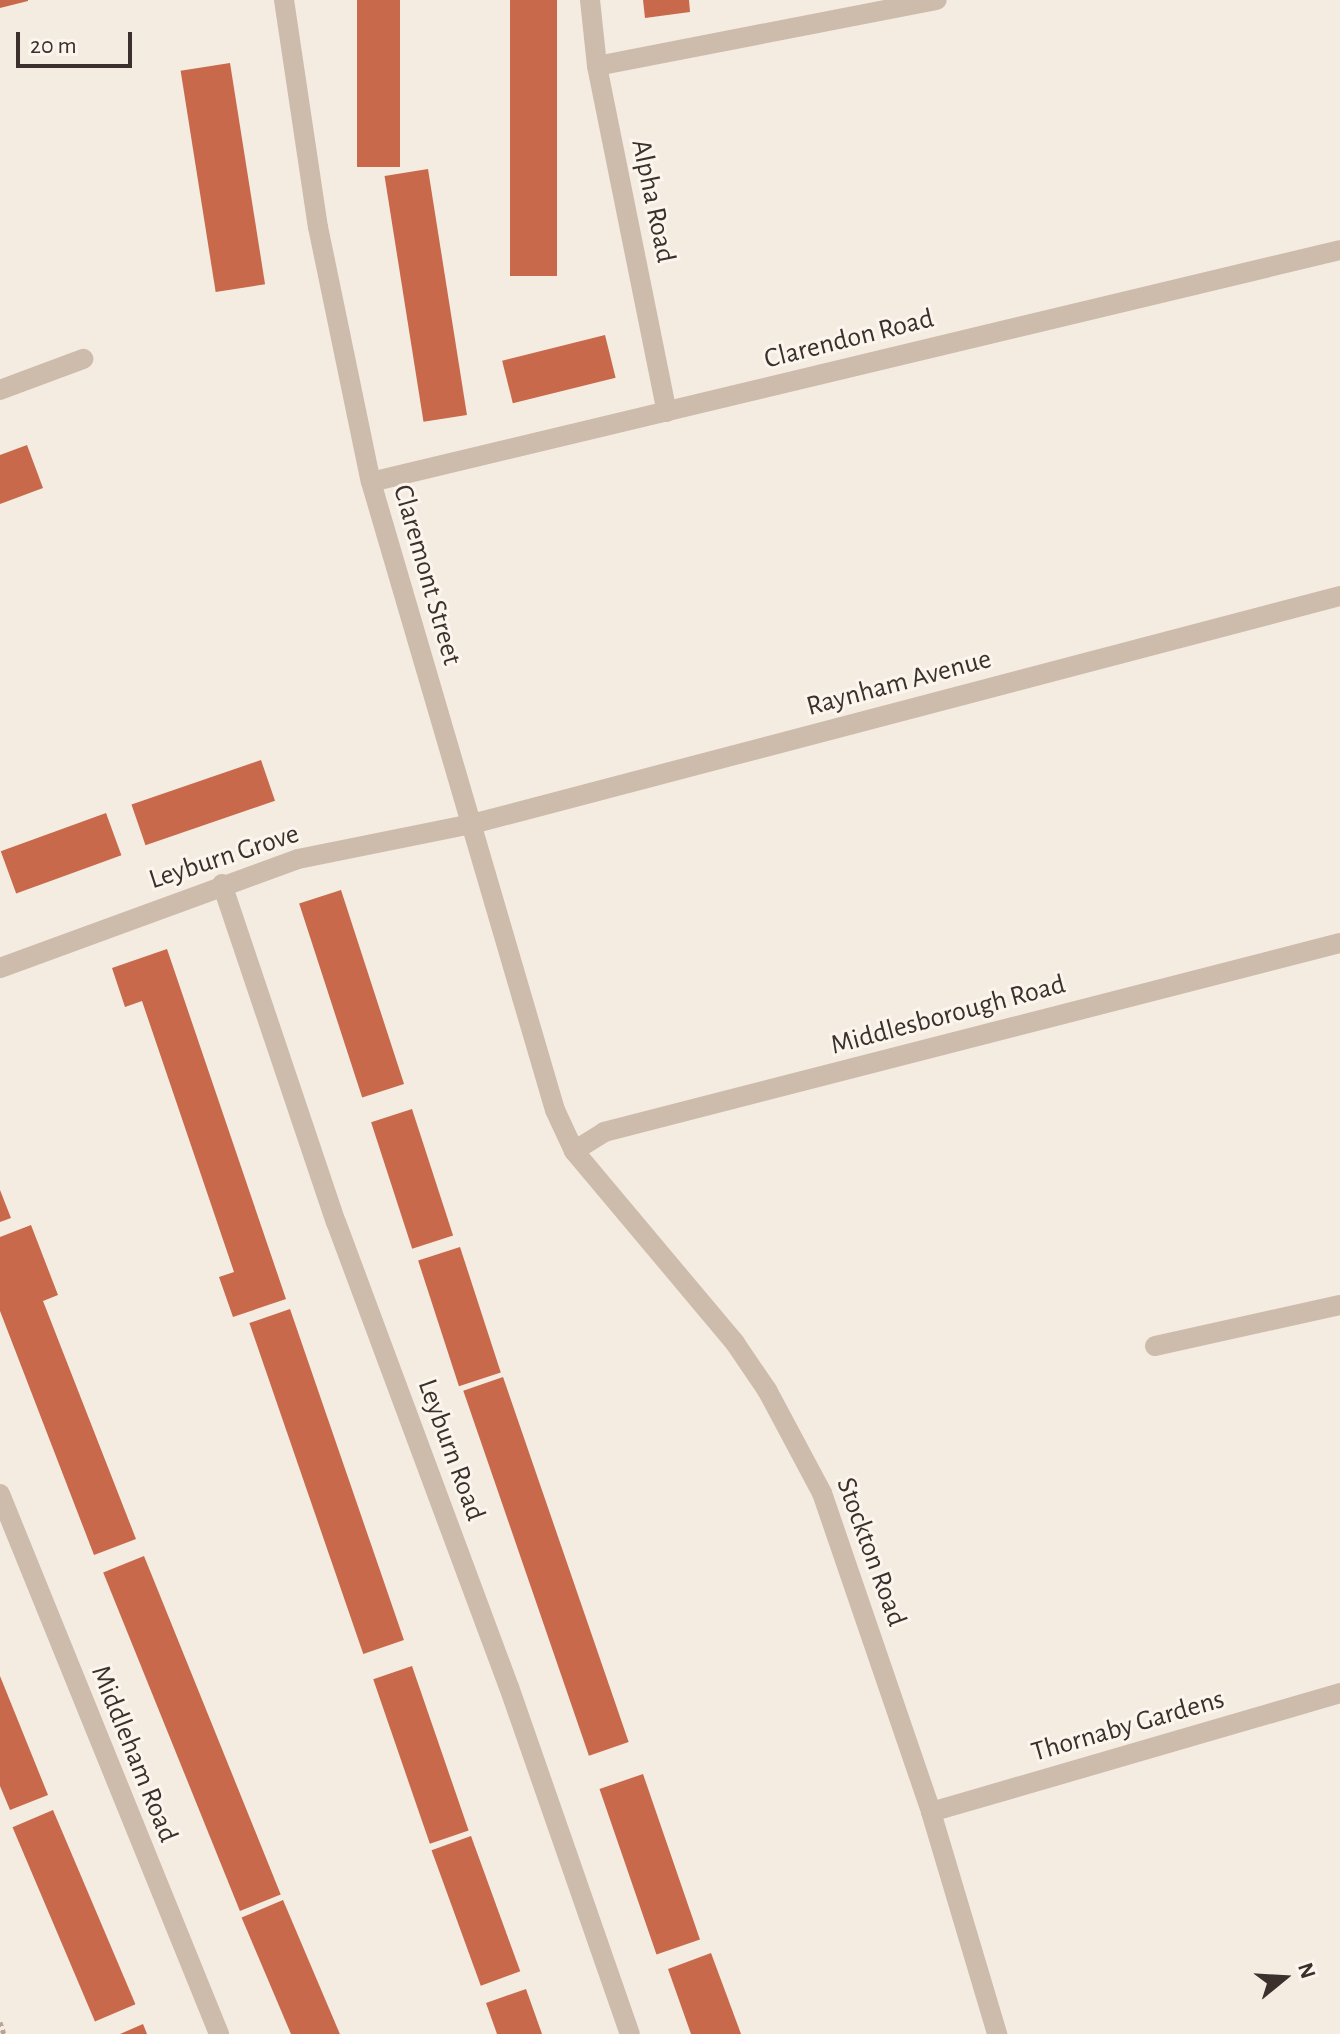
<!DOCTYPE html>
<style>
body{margin:0}
#map{position:relative;width:1340px;height:2034px;overflow:hidden;background:#f4ebe1;font-family:"Alegreya Sans",sans-serif}
div>[style]{position:absolute}
[style*='--x']{left:calc(var(--x)*1px);top:calc(var(--y)*1px);width:calc(var(--w)*1px);rotate:calc(var(--a)*1deg)}
.building>*{inset:0;background:#c8694b;transform-origin:0 0}
.path>*{height:5px;margin-top:-2.5px;transform-origin:0;background:repeating-linear-gradient(90deg,#b9a596 0 4px,transparent 0 8px)}
.street>*{height:20px;margin:-10px;padding:0 10px;transform-origin:10px;border-radius:10px;background:#cdbbac}
span{translate:-50% -50%;white-space:nowrap;text-align:center;line-height:1.15;-webkit-text-stroke:6px #fbf5ee;paint-order:stroke}
.street-label{font-size:28px;color:#3b302b}
.north{position:absolute;left:1244px;top:1938px;width:80px;height:80px;-webkit-text-stroke:6px #fbf5ee;paint-order:stroke;rotate:72deg;font-size:22px;font-weight:700;line-height:32px;text-align:center;color:#3b302b}
.north::after{content:'';display:block;margin:auto;width:28px;height:36px;background:#3b302b;clip-path:polygon(50% 0,100% 100%,50% 72%,0 100%)}
.scale{position:absolute;left:16px;top:32px;width:116px;height:36px;box-sizing:border-box;border:4px solid #3b302b;border-top:0;padding-left:10px;font-size:24px;line-height:28px;white-space:nowrap;color:#3b302b;-webkit-text-stroke:6px #fbf5ee;paint-order:stroke}
</style>
<div id="map">
<div class="building">
<div style="clip-path:polygon(0 0,28px 0,28px 1px,0 8px)"></div>
<div style="left:357px;top:0;width:43px;height:167px"></div>
<div style="left:510px;top:0;width:47px;height:276px"></div>
<div style="clip-path:polygon(643px 0,689px 0,690px 12px,645px 18px)"></div>
<div style="left:230px;top:63px;width:224px;height:50px;rotate:81deg"></div>
<div style="left:428px;top:169px;width:249px;height:44px;rotate:81deg"></div>
<div style="left:605px;top:335px;width:44px;height:106px;rotate:76deg"></div>
<div style="clip-path:polygon(27px 445px,43px 488px,0 504px,0 455px)"></div>
<div style="left:261px;top:760px;width:43px;height:137px;rotate:71deg"></div>
<div style="left:106px;top:813px;width:45px;height:112px;rotate:70deg"></div>
<div style="left:341px;top:890px;width:204px;height:44px;rotate:72deg"></div>
<div style="clip-path:polygon(167px 949px,286px 1299px,233px 1317px,219px 1277px,234px 1272px,142px 1001px,125px 1007px,112px 968px)"></div>
<div style="left:412px;top:1109px;width:133px;height:43px;rotate:72deg"></div>
<div style="clip-path:polygon(0 1190px,11px 1218px,0 1222px)"></div>
<div style="clip-path:polygon(31px 1225px,58px 1295px,43px 1301px,136px 1539px,94px 1555px,0 1311px,0 1237px)"></div>
<div style="left:460px;top:1247px;width:132px;height:44px;rotate:72deg"></div>
<div style="left:290px;top:1309px;width:350px;height:43px;rotate:71deg"></div>
<div style="left:503px;top:1377px;width:386px;height:42px;rotate:71deg"></div>
<div style="left:144px;top:1556px;width:365px;height:44px;rotate:68deg"></div>
<div style="left:412px;top:1666px;width:174px;height:41px;rotate:71deg"></div>
<div style="clip-path:polygon(0 1676px,48px 1795px,10px 1810px,0 1786px)"></div>
<div style="left:643px;top:1774px;width:175px;height:46px;rotate:71deg"></div>
<div style="left:53px;top:1810px;width:211px;height:44px;rotate:67deg"></div>
<div style="left:471px;top:1836px;width:144px;height:42px;rotate:70deg"></div>
<div style="left:283px;top:1900px;width:146px;height:45px;rotate:67deg"></div>
<div style="clip-path:polygon(711px 1953px,741px 2034px,691px 2034px,668px 1969px)"></div>
<div style="clip-path:polygon(526px 1989px,542px 2034px,497px 2034px,486px 2003px)"></div>
<div style="clip-path:polygon(143px 2024px,147px 2034px,120px 2034px)"></div>
</div>
<div class="path">
<div style="--x:0;--y:2022;--w:13;--a:72"></div>
</div>
<div class="street">
<div style="--x:284;--y:0;--w:230;--a:81.5"></div>
<div style="--x:318;--y:227;--w:260;--a:78.3"></div>
<div style="--x:371;--y:482;--w:654;--a:73.67"></div>
<div style="--x:555;--y:1110;--w:45;--a:65.1"></div>
<div style="--x:574;--y:1151;--w:251;--a:50"></div>
<div style="--x:735;--y:1343;--w:57;--a:55.8"></div>
<div style="--x:767;--y:1390;--w:117;--a:61.9"></div>
<div style="--x:822;--y:1493;--w:337;--a:71.1"></div>
<div style="--x:931;--y:1812;--w:232;--a:73.4"></div>
<div style="--x:590;--y:0;--w:66;--a:83.9"></div>
<div style="--x:597;--y:66;--w:353;--a:78.6"></div>
<div style="--x:597;--y:66;--w:346;--a:-11"></div>
<div style="--x:0;--y:390;--w:89;--a:-20.5"></div>
<div style="--x:371;--y:482;--w:996;--a:-13.46"></div>
<div style="--x:222;--y:884;--w:357;--a:71.4"></div>
<div style="--x:336;--y:1222;--w:496;--a:69.6"></div>
<div style="--x:509;--y:1687;--w:367;--a:70.8"></div>
<div style="--x:0;--y:968;--w:317;--a:-20.1"></div>
<div style="--x:298;--y:859;--w:177;--a:-11.4"></div>
<div style="--x:472;--y:824;--w:897;--a:-14.72"></div>
<div style="--x:574;--y:1151;--w:36;--a:-32"></div>
<div style="--x:604;--y:1132;--w:760;--a:-14.4"></div>
<div style="--x:1155;--y:1346;--w:189;--a:-12.5"></div>
<div style="--x:0;--y:1494;--w:583;--a:67.92"></div>
<div style="--x:931;--y:1812;--w:426;--a:-16.2"></div>
</div>
<div class="street-label">
<span style="left:653px;top:201px;rotate:78deg">Alpha Road</span>
<span style="left:849px;top:339px;rotate:-14deg">Clarendon Road</span>
<span style="left:427px;top:575px;rotate:74deg">Claremont Street</span>
<span style="left:899px;top:683px;rotate:-15deg">Raynham Avenue</span>
<span style="left:224px;top:857px;rotate:-18deg">Leyburn Grove</span>
<span style="left:948px;top:1015px;rotate:-15deg">Middlesborough Road</span>
<span style="left:451px;top:1450px;rotate:70deg">Leyburn Road</span>
<span style="left:871px;top:1552px;rotate:70deg">Stockton Road</span>
<span style="left:1128px;top:1726px;rotate:-16deg">Thornaby Gardens</span>
<span style="left:134px;top:1754px;rotate:68deg">Middleham Road</span>
</div>
<div class="north">N</div>
<div class="scale">20 m</div>
</div>
